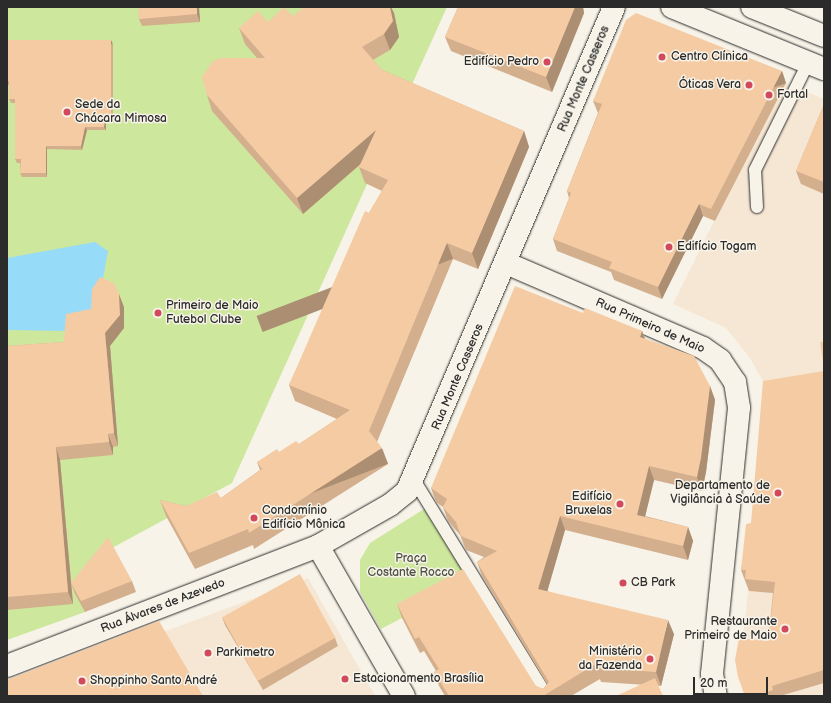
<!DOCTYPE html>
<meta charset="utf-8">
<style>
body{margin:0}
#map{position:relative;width:831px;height:703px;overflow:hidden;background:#f7f3e8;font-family:"Balsamiq Sans",sans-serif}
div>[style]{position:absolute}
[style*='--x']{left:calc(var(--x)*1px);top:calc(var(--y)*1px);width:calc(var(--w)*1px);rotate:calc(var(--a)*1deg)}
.built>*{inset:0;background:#f6e7d4}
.green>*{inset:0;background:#cde79d}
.water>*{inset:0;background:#96dbf8}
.roads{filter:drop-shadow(0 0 1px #2b2b2b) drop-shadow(0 0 1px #2b2b2b)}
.service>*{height:12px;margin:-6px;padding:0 6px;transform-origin:6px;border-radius:6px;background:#f7f3e8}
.minor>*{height:22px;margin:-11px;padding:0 11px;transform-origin:11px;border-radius:11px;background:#f7f3e8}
.tertiary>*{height:22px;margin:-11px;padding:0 11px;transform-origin:11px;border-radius:11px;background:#f7f3e8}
.primary>*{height:22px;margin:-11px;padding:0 11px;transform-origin:11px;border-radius:11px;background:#f7f3e8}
.wall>*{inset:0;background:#d3af8d}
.shaded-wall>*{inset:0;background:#ac8e73;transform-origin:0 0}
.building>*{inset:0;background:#f5cba4;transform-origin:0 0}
.dots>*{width:11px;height:11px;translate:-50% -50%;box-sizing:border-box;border:2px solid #f7f3e8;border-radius:50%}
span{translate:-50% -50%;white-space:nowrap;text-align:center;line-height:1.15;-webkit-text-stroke:3px #f7f3e8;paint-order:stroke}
.poi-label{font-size:12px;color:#2b2b2b}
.left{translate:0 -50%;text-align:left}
.right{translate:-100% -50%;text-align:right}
.street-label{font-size:12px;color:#2b2b2b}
.park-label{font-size:12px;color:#4b5142}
.frame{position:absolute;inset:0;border:8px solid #2b2b2b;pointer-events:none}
.scale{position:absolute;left:693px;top:677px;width:75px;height:18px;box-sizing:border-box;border:2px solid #2b2b2b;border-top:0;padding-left:5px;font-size:12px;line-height:14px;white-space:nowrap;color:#2b2b2b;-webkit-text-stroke:3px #f7f3e8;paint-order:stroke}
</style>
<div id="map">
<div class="built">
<div style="clip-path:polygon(690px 43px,824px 99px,824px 696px,745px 696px,742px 689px,739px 671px,764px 454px,764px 383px,750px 358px,726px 328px,673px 304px,738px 173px)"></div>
<div style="clip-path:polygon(308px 578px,375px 696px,7px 696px,56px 672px)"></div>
</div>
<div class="green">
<div style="clip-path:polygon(7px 7px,447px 7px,232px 483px,112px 548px,85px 612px,7px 640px)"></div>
<div style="clip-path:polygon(424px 509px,470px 582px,381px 629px,360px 592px,360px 560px,370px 543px)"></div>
</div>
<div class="water">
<div style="clip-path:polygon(95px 242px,108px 251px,96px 317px,70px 331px,7px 330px,7px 258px)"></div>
</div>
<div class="roads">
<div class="service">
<div style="--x:757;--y:207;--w:37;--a:-93"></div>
<div style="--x:755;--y:170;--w:119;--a:-63.6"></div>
<div style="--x:414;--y:480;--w:254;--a:58.4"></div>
</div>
<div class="minor">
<div style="--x:506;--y:263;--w:215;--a:23.3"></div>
<div style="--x:703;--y:348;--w:21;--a:35"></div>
<div style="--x:720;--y:360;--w:27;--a:56"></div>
<div style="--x:735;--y:382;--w:26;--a:81"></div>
<div style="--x:739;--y:408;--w:267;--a:95.8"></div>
<div style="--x:712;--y:674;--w:22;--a:80"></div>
<div style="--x:318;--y:546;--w:173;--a:60.2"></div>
</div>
<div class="tertiary">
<div style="--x:7;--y:666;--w:333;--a:-21.1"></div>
<div style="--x:318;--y:546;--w:83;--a:-29.7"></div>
<div style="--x:390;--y:505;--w:22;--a:-39"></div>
<div style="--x:407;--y:491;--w:526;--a:-66.84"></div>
</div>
<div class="primary">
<div style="--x:672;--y:7;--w:164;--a:22.2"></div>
<div style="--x:752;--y:7;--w:78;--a:21.9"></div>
</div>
</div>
<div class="wall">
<div style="clip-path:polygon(199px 7px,200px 22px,142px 26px,139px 19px)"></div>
<div style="clip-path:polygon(332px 7px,391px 7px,394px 13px,399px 37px,390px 50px,373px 60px,382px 70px,524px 131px,529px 147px,478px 269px,453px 259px,377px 442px,388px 464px,254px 549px,253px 545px,195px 569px,166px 516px,160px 500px,186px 506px,221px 498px,260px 470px,257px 462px,299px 444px,337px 419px,295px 401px,289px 385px,369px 213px,382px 191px,365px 183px,359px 167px,361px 164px,303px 214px,212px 111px,207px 95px,257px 58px,245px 44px,239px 28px,329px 9px)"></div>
<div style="clip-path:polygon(458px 7px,583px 7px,584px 13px,552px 92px,451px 51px,445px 37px)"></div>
<div style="clip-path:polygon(7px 40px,113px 44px,113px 121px,106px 121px,106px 130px,87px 130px,82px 150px,47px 149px,47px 177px,22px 177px,20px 173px,20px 163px,17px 163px,15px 159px,15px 103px,11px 103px,9px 99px,9px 85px,7px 85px)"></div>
<div style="clip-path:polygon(782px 71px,786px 83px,715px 221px,703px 216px,662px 299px,614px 280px,611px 272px,557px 251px,553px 239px,569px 198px,567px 191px,598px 113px,593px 101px)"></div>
<div style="clip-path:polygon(824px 104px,824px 194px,801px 184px,796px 171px)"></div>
<div style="clip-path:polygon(124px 307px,124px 328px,110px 346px,118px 446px,113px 447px,113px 455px,60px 460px,73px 604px,7px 610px,7px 346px,64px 342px)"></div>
<div style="clip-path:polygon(583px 313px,642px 331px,645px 339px,710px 386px,715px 400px,706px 472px,702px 491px,654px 480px,645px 516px,688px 527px,693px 541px,688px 560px,565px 530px,547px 591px,674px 634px,661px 686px,601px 682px,600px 679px,571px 696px,445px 696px,439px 686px,434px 672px,436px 671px,424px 651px,420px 653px,402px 618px,397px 604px,536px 686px,543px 689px,547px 684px,482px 576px,477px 562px,484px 557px,466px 550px,460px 535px,448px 521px,443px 507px,436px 502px,431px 488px)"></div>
<div style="clip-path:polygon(824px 371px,824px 683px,780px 696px,745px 696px,768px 641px,773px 593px,749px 591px,741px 570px,751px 523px)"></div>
<div style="clip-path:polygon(132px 581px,136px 592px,85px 612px,75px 594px,71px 583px)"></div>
<div style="clip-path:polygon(222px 617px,335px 638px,338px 646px,263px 690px,225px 625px)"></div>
</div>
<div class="shaded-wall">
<div style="clip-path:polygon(197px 7px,199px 7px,200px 22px,197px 14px)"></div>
<div style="clip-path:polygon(390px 7px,391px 7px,394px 13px,399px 37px,390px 50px,384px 34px)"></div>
<div style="clip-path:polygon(575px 7px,583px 7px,584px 13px,552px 92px,546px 77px)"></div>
<div style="left:111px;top:40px;width:4px;height:77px;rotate:63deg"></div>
<div style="left:782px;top:71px;width:13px;height:155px;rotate:72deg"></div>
<div style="clip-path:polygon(105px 117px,106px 121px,106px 130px,104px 127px)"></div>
<div style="clip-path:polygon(85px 127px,87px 130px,82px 150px,81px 146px)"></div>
<div style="clip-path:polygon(376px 130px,381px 146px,303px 214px,297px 198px)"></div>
<div style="clip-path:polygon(524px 131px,529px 147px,478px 269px,472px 253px)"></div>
<div style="clip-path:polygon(46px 146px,47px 149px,47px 177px,46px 173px)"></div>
<div style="clip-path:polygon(699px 204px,703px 216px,662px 299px,658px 287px)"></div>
<div style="left:447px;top:243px;width:17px;height:204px;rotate:69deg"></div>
<div style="clip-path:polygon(119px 294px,124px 307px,124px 328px,110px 346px,118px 446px,114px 433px,105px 333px)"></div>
<div style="clip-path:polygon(642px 331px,647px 345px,640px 337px)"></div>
<div style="clip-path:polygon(710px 386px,715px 400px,706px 472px,702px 491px,697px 477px)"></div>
<div style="clip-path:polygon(108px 434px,113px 447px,113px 455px,109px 442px)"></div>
<div style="clip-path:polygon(56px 447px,60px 460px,73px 604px,68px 592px)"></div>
<div style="left:382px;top:448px;width:17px;height:158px;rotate:69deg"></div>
<div style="clip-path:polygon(649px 466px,654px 480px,642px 529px,637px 515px)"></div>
<div style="clip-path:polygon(560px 516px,565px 530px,544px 603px,538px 589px)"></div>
<div style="clip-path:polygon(688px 527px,693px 541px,688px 560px,683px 546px)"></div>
<div style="clip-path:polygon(668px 620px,674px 634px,661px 686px,656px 672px)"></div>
</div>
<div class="building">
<div style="clip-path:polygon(138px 7px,197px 7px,197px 14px,139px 19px)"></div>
<div style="clip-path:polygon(284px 7px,293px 16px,304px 7px,328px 7px,329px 9px,332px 7px,390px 7px,393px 21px,384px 34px,362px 47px,382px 70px,524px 131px,472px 253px,447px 243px,369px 431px,382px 448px,249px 533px,248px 529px,189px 553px,160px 500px,186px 506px,217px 492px,221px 498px,262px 469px,257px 462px,277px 449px,279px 452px,296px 441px,299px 444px,350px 410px,289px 385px,365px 211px,369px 213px,388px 180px,359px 167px,376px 130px,297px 198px,207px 95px,202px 77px,213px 61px,221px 58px,265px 58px,239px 28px,258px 11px,268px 22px)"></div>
<div style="clip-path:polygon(458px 7px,575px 7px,546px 77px,445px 37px)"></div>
<div style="clip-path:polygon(636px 13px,782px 71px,711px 209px,699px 204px,658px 287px,609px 268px,612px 262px,553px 239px,571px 193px,567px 191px,602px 104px,593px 101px,626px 20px)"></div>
<div style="clip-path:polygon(7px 40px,111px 40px,111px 117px,105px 117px,104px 127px,85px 127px,81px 146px,46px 146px,46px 173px,20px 173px,21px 159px,15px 159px,15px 99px,9px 99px,9px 81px,7px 81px)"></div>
<div style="clip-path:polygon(824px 104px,824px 182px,796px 171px)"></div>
<div style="clip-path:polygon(100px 277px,114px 283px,119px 294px,120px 315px,105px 333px,114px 433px,108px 434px,109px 442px,56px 447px,68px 592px,7px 597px,7px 346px,64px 342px,66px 314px,91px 309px,92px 289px)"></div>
<div style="clip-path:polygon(515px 286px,583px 313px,585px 308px,642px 331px,640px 337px,694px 356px,710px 386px,701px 458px,697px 477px,649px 466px,637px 515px,688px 527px,683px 546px,560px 516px,538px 589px,668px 620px,656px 672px,596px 668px,594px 665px,543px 696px,449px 696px,434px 672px,439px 669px,419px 637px,415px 639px,397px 604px,463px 569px,536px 686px,543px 689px,549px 682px,477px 562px,497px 551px,461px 536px,456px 522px,443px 507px,447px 499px,431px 488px)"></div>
<div style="clip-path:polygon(820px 342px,824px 342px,824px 369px)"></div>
<div style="clip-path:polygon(824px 371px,824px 670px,772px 686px,773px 690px,757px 696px,745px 696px,738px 677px,735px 660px,739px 638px,768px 641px,775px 582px,745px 579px,746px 570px,741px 570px,746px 524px,751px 523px,763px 381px)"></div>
<div style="clip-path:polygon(108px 537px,132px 581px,81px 601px,71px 583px)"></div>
<div style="left:300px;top:574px;width:73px;height:89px;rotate:61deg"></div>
<div style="clip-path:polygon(159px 621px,203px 696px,7px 696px,7px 680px)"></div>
<div style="clip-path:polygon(655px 678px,663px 696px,616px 696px)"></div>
</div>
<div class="dots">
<div style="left:662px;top:57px;background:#d1495b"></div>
<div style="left:547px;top:62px;background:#d1495b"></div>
<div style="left:749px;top:85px;background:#d1495b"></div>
<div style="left:769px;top:95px;background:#d1495b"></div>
<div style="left:67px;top:112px;background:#d1495b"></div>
<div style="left:669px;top:247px;background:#d1495b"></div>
<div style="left:158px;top:313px;background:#d1495b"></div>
<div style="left:778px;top:493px;background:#d1495b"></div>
<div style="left:620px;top:504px;background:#d1495b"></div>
<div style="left:254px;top:518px;background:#d1495b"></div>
<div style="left:623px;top:583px;background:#d1495b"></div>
<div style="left:785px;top:629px;background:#d1495b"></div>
<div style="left:208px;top:653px;background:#d1495b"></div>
<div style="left:650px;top:659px;background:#d1495b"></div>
<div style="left:345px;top:679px;background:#d1495b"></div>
<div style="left:82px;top:681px;background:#d1495b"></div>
</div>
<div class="poi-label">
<span class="left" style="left:671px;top:57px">Centro Clínica</span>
<span class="right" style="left:539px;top:62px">Edifício Pedro</span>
<span class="right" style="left:741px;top:85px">Óticas Vera</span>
<span class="left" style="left:777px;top:95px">Fortal</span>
<span class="left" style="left:75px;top:112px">Sede da<br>Chácara Mimosa</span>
<span class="left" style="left:677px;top:247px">Edifício Togam</span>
<span class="left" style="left:166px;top:313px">Primeiro de Maio<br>Futebol Clube</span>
<span class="right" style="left:770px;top:493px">Departamento de<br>Vigilância à Saúde</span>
<span class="right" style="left:612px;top:504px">Edifício<br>Bruxelas</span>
<span class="left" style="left:262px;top:518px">Condomínio<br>Edifício Mônica</span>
<span class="left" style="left:631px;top:583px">CB Park</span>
<span class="right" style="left:777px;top:629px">Restaurante<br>Primeiro de Maio</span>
<span class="right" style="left:642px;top:659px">Ministério<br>da Fazenda</span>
<span class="left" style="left:216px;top:653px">Parkimetro</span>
<span class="left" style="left:353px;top:679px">Estacionamento Brasília</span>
<span class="left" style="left:90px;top:681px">Shoppinho Santo André</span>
</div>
<div class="street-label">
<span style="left:584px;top:79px;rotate:-67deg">Rua Monte Casseros</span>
<span style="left:650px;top:326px;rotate:24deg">Rua Primeiro de Maio</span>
<span style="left:458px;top:377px;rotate:-67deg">Rua Monte Casseros</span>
<span style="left:163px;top:606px;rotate:-21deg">Rua Álvares de Azevedo</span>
</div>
<div class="park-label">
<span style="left:411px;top:566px">Praça<br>Costante Rocco</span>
</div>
<div class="frame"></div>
<div class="scale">20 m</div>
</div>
